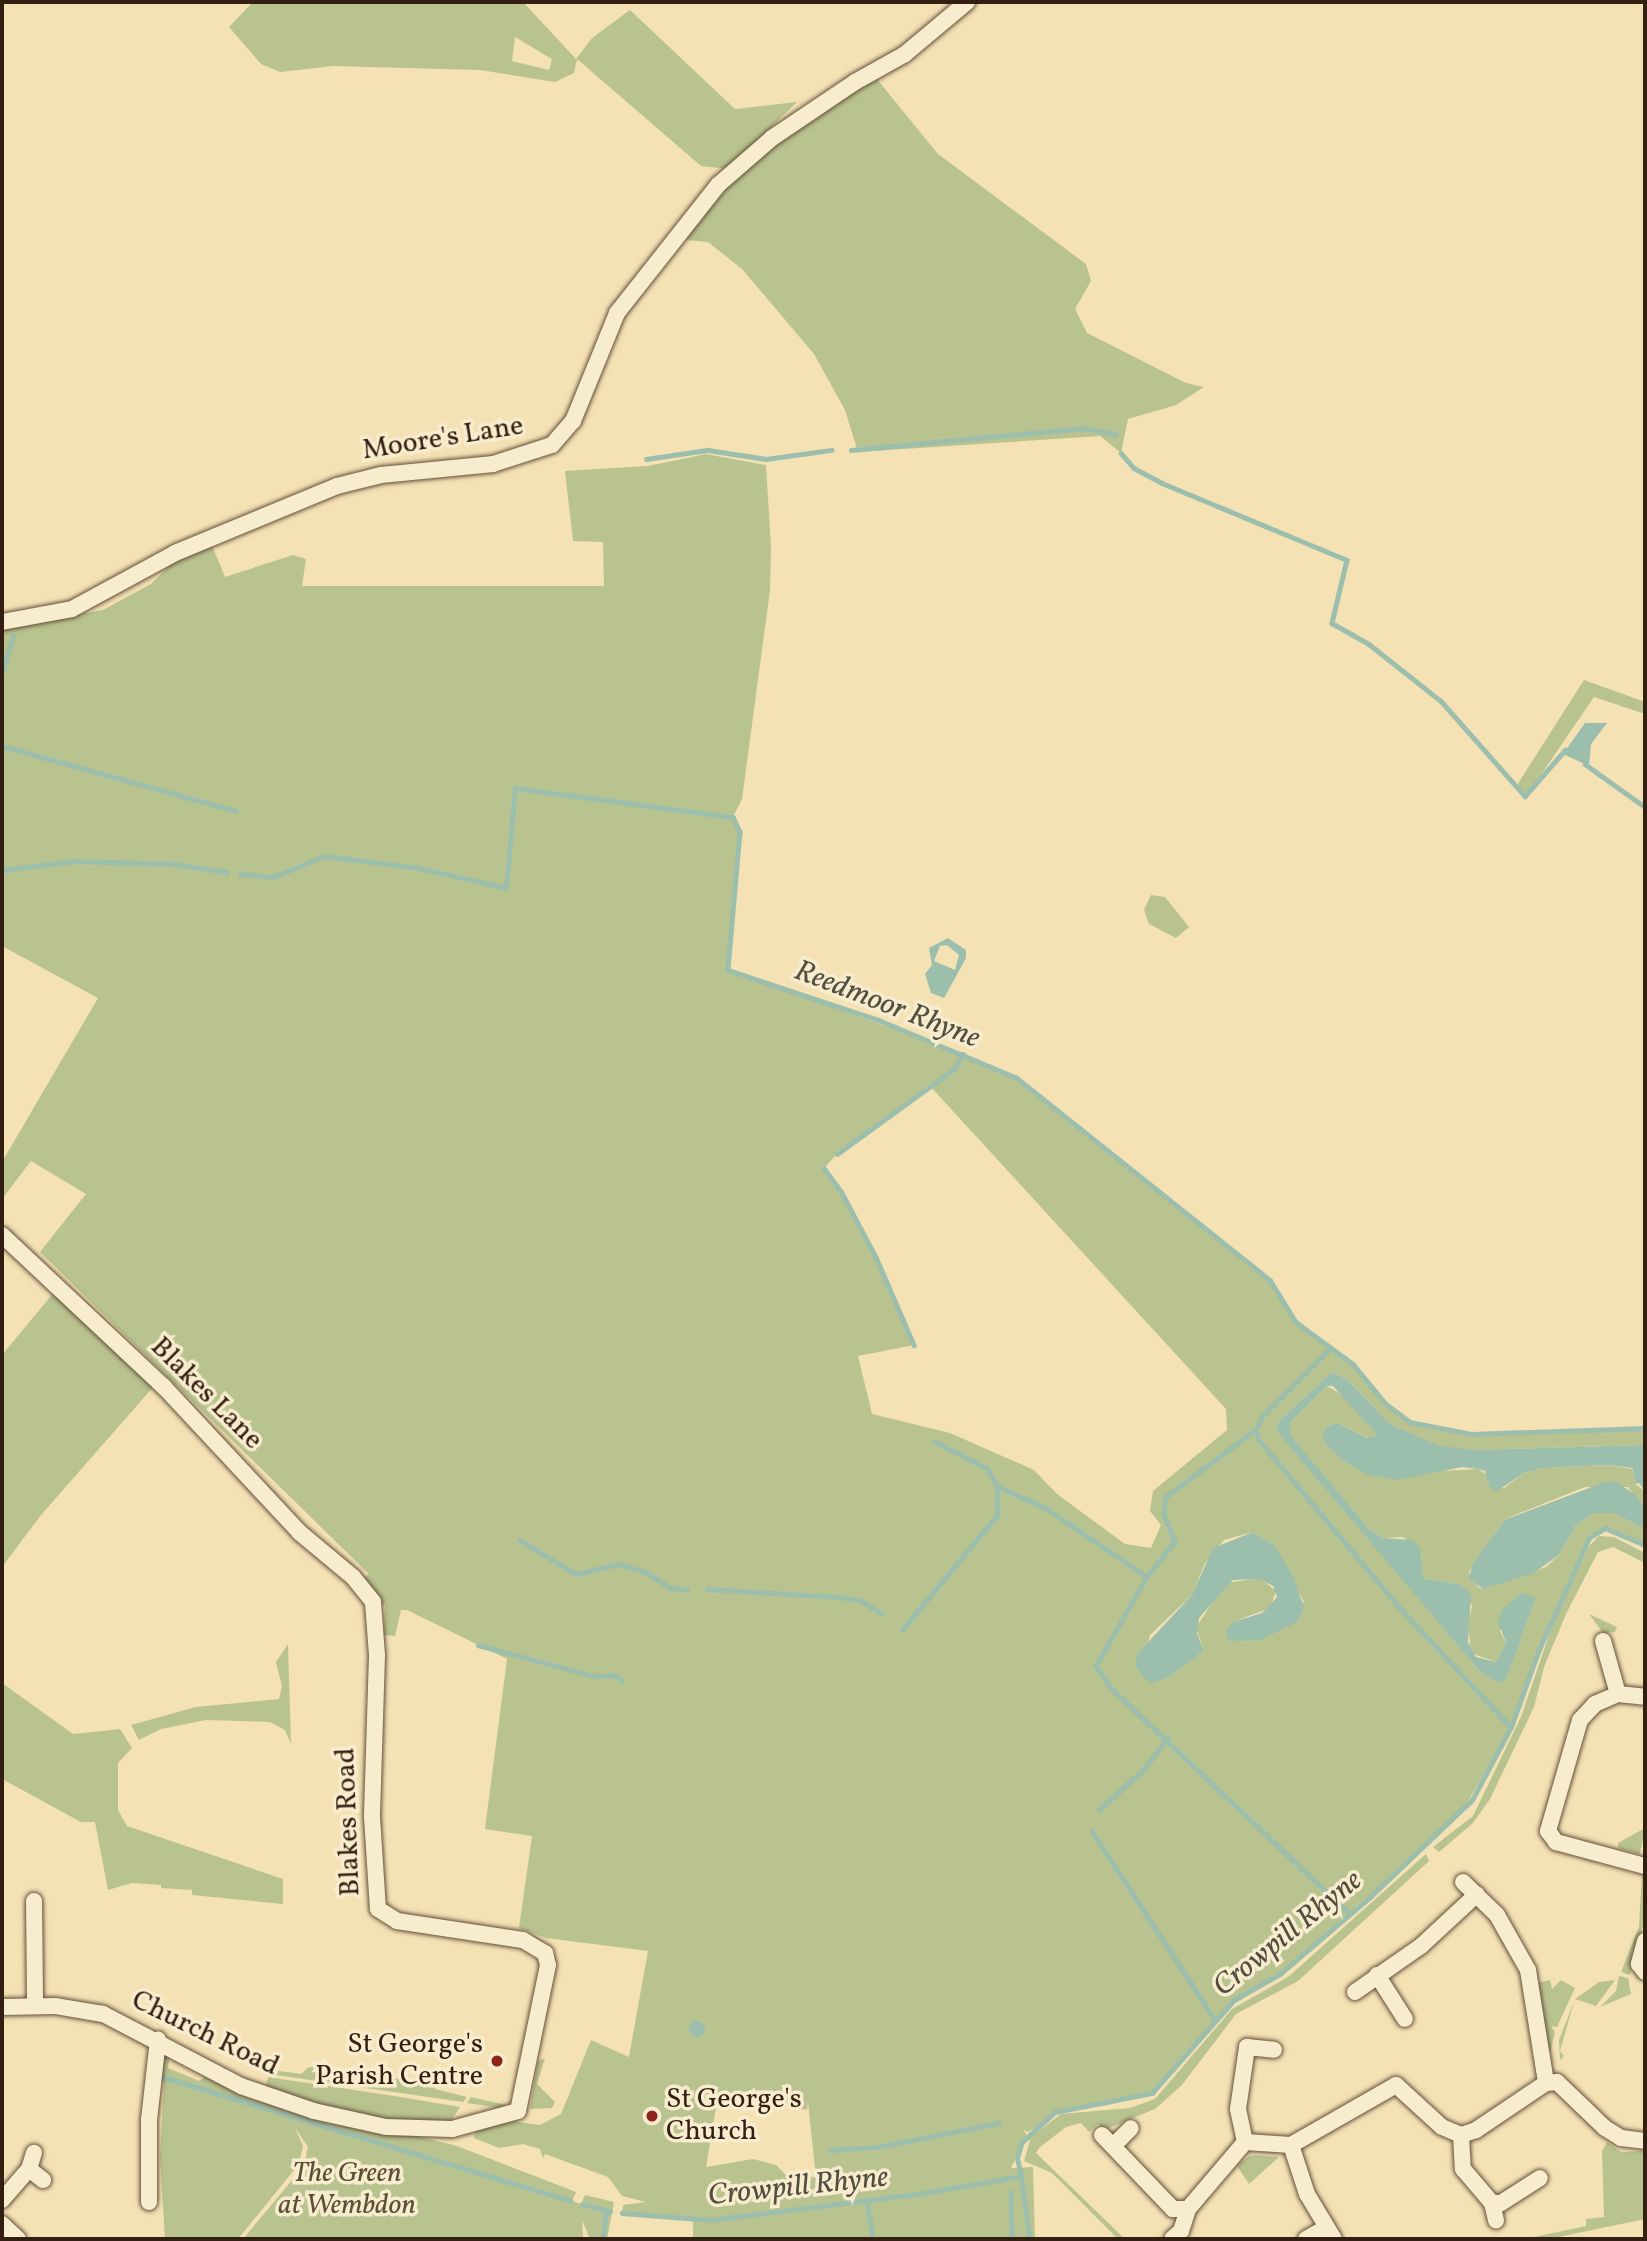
<!DOCTYPE html>
<style>
body{margin:0}
#map{position:relative;width:1647px;height:2241px;overflow:hidden;background:#f4e1b4;font-family:Vollkorn,serif}
div>[style]{position:absolute}
[style*='--x']{left:calc(var(--x)*1px);top:calc(var(--y)*1px);width:calc(var(--w)*1px);rotate:calc(var(--a)*1deg)}
.green>*{inset:0;background:#b9c38f}
.water>*{inset:0;background:#9cbead}
.round{border-radius:50%}
.stream>*{height:4.5px;margin:-2.25px;padding:0 2.25px;transform-origin:2.25px;border-radius:2.25px;background:#9cbead}
.roads{filter:drop-shadow(0 0 2px #63503a) drop-shadow(0 0 2px #63503a)}
.street>*{height:16px;margin:-8px;padding:0 8px;transform-origin:8px;border-radius:8px;background:#f8ecce}
.dots>*{width:19px;height:19px;translate:-50% -50%;box-sizing:border-box;border:4px solid #f8ecce;border-radius:50%}
span{translate:-50% -50%;white-space:nowrap;text-align:center;line-height:1.15;-webkit-text-stroke:7px #f8ecce;paint-order:stroke}
.street-label{font-size:28px;color:#331f11}
.poi-label{font-size:28px;color:#331f11}
.right{translate:-100% -50%;text-align:right}
.left{translate:0 -50%;text-align:left}
.park-label{font-size:28px;color:#5b5037;font-style:italic}
.water-label{font-size:30px;color:#524f40;font-style:italic}
.frame{position:absolute;inset:0;border:4px solid #331f11;pointer-events:none}
</style>
<div id="map">
<div class="green">
<div style="clip-path:polygon(evenodd,253px 2px,523px 2px,576px 59px,592px 38px,630px 10px,735px 109px,797px 102px,728px 169px,701px 166px,577px 59px,574px 73px,555px 82px,480px 70px,333px 66px,280px 72px,261px 64px,229px 27px,253px 2px,515px 37px,552px 59px,549px 70px,512px 61px,515px 37px)"></div>
<div style="clip-path:polygon(876px 78px,938px 154px,1086px 264px,1091px 281px,1075px 309px,1087px 333px,1186px 383px,1204px 387px,1176px 405px,1128px 419px,1121px 453px,1100px 436px,858px 452px,845px 410px,814px 354px,742px 269px,708px 242px,686px 240px,719px 191px,798px 126px)"></div>
<div style="clip-path:polygon(evenodd,706px 454px,766px 465px,771px 547px,770px 590px,742px 799px,733px 817px,740px 832px,728px 970px,959px 1052px,1017px 1078px,1270px 1280px,1296px 1322px,1353px 1364px,1385px 1403px,1410px 1422px,1472px 1434px,1645px 1428px,1645px 1445px,1474px 1450px,1437px 1446px,1390px 1424px,1347px 1379px,1332px 1372px,1280px 1420px,1276px 1428px,1481px 1673px,1507px 1678px,1536px 1598px,1500px 1631px,1506px 1643px,1496px 1662px,1471px 1653px,1468px 1624px,1472px 1606px,1460px 1584px,1423px 1578px,1421px 1550px,1403px 1537px,1384px 1538px,1369px 1529px,1290px 1436px,1290px 1423px,1327px 1386px,1344px 1396px,1377px 1435px,1368px 1438px,1338px 1423px,1327px 1426px,1440px 1471px,1478px 1469px,1490px 1477px,1489px 1483px,1504px 1488px,1524px 1473px,1544px 1468px,1608px 1465px,1633px 1469px,1635px 1484px,1645px 1491px,1645px 1508px,1628px 1487px,1585px 1487px,1515px 1515px,1504px 1520px,1472px 1565px,1469px 1573px,1478px 1587px,1483px 1589px,1546px 1567px,1559px 1555px,1576px 1525px,1595px 1513px,1613px 1513px,1645px 1529px,1645px 1545px,1605px 1528px,1589px 1538px,1538px 1652px,1511px 1727px,1460px 1815px,1280px 1974px,1234px 2000px,1152px 2093px,1108px 2105px,1067px 2108px,1028px 2132px,1023px 2130px,1027px 2135px,1011px 2168px,1033px 2167px,1035px 2239px,693px 2239px,693px 2220px,622px 2213px,623px 2205px,646px 2202px,622px 2196px,608px 2177px,545px 2154px,543px 2158px,540px 2149px,523px 2144px,499px 2148px,474px 2138px,476px 2128px,512px 2121px,540px 2125px,561px 2114px,591px 2040px,629px 2057px,648px 1951px,546px 1938px,519px 1928px,532px 1836px,485px 1829px,507px 1659px,407px 1610px,401px 1610px,395px 1636px,384px 1635px,385px 1605px,378px 1603px,363px 1579px,369px 1574px,40px 1252px,86px 1194px,31px 1161px,2px 1199px,2px 1162px,98px 998px,2px 946px,2px 629px,103px 610px,151px 584px,177px 558px,211px 543px,225px 577px,293px 555px,306px 559px,302px 586px,604px 586px,603px 542px,573px 541px,565px 471px,648px 466px,706px 454px,930px 1086px,1226px 1409px,1227px 1430px,1153px 1491px,1150px 1511px,1161px 1525px,1151px 1548px,1125px 1544px,1057px 1494px,1034px 1470px,950px 1433px,872px 1414px,858px 1356px,914px 1345px,876px 1257px,841px 1191px,824px 1168px,837px 1154px,930px 1086px,706px 454px,1253px 1532px,1274px 1545px,1304px 1602px,1260px 1640px,1233px 1622px,1270px 1608px,1276px 1591px,1260px 1578px,1226px 1583px,1196px 1627px,1204px 1651px,1169px 1677px,1141px 1674px,1150px 1635px,1192px 1595px,1205px 1563px,1224px 1540px,1253px 1532px,706px 454px,718px 2095px,807px 2110px,808px 2102px,816px 2178px,801px 2173px,788px 2177px,776px 2165px,753px 2159px,706px 2167px,718px 2095px)"></div>
<div style="clip-path:polygon(1584px 680px,1645px 702px,1645px 714px,1594px 697px,1525px 798px,1517px 785px)"></div>
<div style="clip-path:polygon(1151px 895px,1165px 897px,1189px 927px,1176px 938px,1149px 924px,1144px 910px)"></div>
<div style="clip-path:polygon(60px 1285px,155px 1385px,41px 1515px,2px 1567px,2px 1355px)"></div>
<div style="clip-path:polygon(1599px 1536px,1614px 1537px,1645px 1553px,1645px 1563px,1613px 1547px,1598px 1552px,1566px 1614px,1544px 1667px,1534px 1707px,1490px 1799px,1473px 1823px,1439px 1852px,1433px 1847px,1473px 1816px,1521px 1717px,1557px 1612px,1589px 1546px)"></div>
<div style="clip-path:polygon(1589px 1614px,1617px 1627px,1615px 1632px,1603px 1633px)"></div>
<div style="clip-path:polygon(288px 1644px,291px 1744px,285px 1730px,270px 1722px,206px 1720px,161px 1729px,139px 1740px,131px 1725px,196px 1707px,279px 1699px,282px 1686px,276px 1662px)"></div>
<div style="clip-path:polygon(2px 1683px,73px 1734px,120px 1729px,132px 1748px,118px 1763px,118px 1810px,127px 1826px,283px 1879px,283px 1904px,192px 1895px,192px 1890px,161px 1888px,161px 1885px,132px 1883px,108px 1890px,95px 1822px,81px 1822px,2px 1779px)"></div>
<div style="clip-path:polygon(1645px 1828px,1640px 1854px,1618px 1848px,1618px 1843px)"></div>
<div style="clip-path:polygon(1426px 1854px,1429px 1861px,1298px 1981px,1236px 2014px,1182px 2085px,1155px 2109px,1104px 2130px,1098px 2124px,1089px 2132px,1081px 2123px,1066px 2127px,1039px 2148px,1036px 2153px,1125px 2239px,1118px 2239px,1052px 2173px,1024px 2161px,1031px 2137px,1061px 2114px,1130px 2108px,1155px 2099px,1232px 2009px,1288px 1977px)"></div>
<div style="clip-path:polygon(1642px 1871px,1645px 1873px,1645px 1917px,1630px 1975px,1621px 1972px,1639px 1927px)"></div>
<div style="clip-path:polygon(1619px 1976px,1628px 1978px,1631px 1994px,1600px 2007px,1616px 1991px)"></div>
<div style="clip-path:polygon(1550px 1980px,1552px 1989px,1561px 1980px,1575px 1988px,1557px 2027px,1551px 2026px,1555px 2032px,1550px 2054px,1545px 2053px,1537px 1983px)"></div>
<div style="clip-path:polygon(1615px 1980px,1596px 2006px,1575px 1999px,1599px 1982px)"></div>
<div style="clip-path:polygon(1574px 2002px,1560px 2051px,1564px 2056px,1560px 2060px,1559px 2040px)"></div>
<div style="clip-path:polygon(171px 2047px,168px 2068px,199px 2081px,205px 2077px,233px 2090px,457px 2146px,576px 2192px,572px 2201px,581px 2204px,585px 2195px,614px 2202px,607px 2239px,590px 2239px,582px 2220px,583px 2239px,243px 2239px,304px 2166px,308px 2147px,295px 2128px,303px 2146px,299px 2164px,238px 2239px,165px 2239px,160px 2158px,164px 2083px,158px 2081px,164px 2050px)"></div>
<div style="clip-path:polygon(545px 2058px,537px 2084px,555px 2102px,552px 2108px,530px 2109px,538px 2061px)"></div>
<div style="clip-path:polygon(309px 2067px,435px 2084px,435px 2089px,467px 2097px,463px 2102px,269px 2074px,272px 2070px,301px 2074px)"></div>
<div style="clip-path:polygon(268px 2077px,394px 2096px,460px 2107px,451px 2121px,427px 2123px,349px 2115px,272px 2090px,266px 2086px)"></div>
<div style="clip-path:polygon(471px 2097px,506px 2105px,500px 2108px,467px 2103px)"></div>
<div style="clip-path:polygon(1607px 2142px,1621px 2152px,1645px 2151px,1645px 2219px,1549px 2239px,1524px 2239px,1586px 2226px,1586px 2219px,1604px 2217px,1602px 2151px)"></div>
<div style="clip-path:polygon(1249px 2156px,1255px 2155px,1279px 2157px,1249px 2184px,1237px 2166px)"></div>
</div>
<div class="water">
<div style="clip-path:polygon(1585px 723px,1607px 723px,1591px 744px,1589px 766px,1563px 754px)"></div>
<div style="clip-path:polygon(evenodd,948px 938px,966px 950px,966px 958px,944px 998px,931px 993px,925px 974px,932px 965px,929px 948px,948px 938px,947px 945px,959px 955px,955px 970px,934px 961px,940px 946px,947px 945px)"></div>
<div style="clip-path:polygon(1332px 1372px,1347px 1379px,1390px 1424px,1437px 1445px,1474px 1450px,1645px 1445px,1645px 1491px,1639px 1483px,1635px 1484px,1633px 1468px,1608px 1465px,1544px 1468px,1524px 1473px,1497px 1491px,1490px 1488px,1485px 1471px,1478px 1469px,1462px 1467px,1398px 1480px,1369px 1475px,1345px 1462px,1327px 1446px,1322px 1436px,1327px 1426px,1338px 1423px,1367px 1438px,1377px 1435px,1333px 1386px,1327px 1386px,1290px 1423px,1291px 1436px,1369px 1529px,1384px 1538px,1413px 1540px,1421px 1550px,1423px 1578px,1460px 1584px,1471px 1594px,1468px 1642px,1476px 1657px,1496px 1662px,1506px 1643px,1498px 1621px,1502px 1610px,1521px 1593px,1536px 1598px,1507px 1678px,1500px 1683px,1481px 1673px,1280px 1435px,1276px 1428px,1280px 1420px)"></div>
<div style="clip-path:polygon(1605px 1482px,1616px 1482px,1636px 1495px,1645px 1508px,1645px 1529px,1613px 1513px,1595px 1513px,1576px 1525px,1559px 1555px,1532px 1574px,1483px 1589px,1469px 1579px,1472px 1565px,1504px 1520px)"></div>
<div style="clip-path:polygon(1253px 1532px,1274px 1545px,1293px 1576px,1304px 1607px,1297px 1622px,1260px 1640px,1227px 1641px,1227px 1630px,1233px 1622px,1262px 1613px,1277px 1597px,1273px 1586px,1260px 1579px,1233px 1580px,1199px 1618px,1197px 1633px,1204px 1651px,1169px 1677px,1152px 1683px,1146px 1680px,1136px 1667px,1137px 1654px,1192px 1595px,1213px 1548px)"></div>
<div class="round" style="left:689px;top:2021px;width:16px;height:16px"></div>
</div>
<div class="stream">
<div style="--x:851;--y:450;--w:234;--a:-5.4"></div>
<div style="--x:1084;--y:428;--w:33;--a:11"></div>
<div style="--x:1121;--y:453;--w:20;--a:49"></div>
<div style="--x:1134;--y:468;--w:32;--a:28"></div>
<div style="--x:1162;--y:483;--w:200;--a:22.6"></div>
<div style="--x:1347;--y:560;--w:65;--a:103.4"></div>
<div style="--x:1332;--y:623;--w:43;--a:29.6"></div>
<div style="--x:1369;--y:644;--w:92;--a:38.4"></div>
<div style="--x:1441;--y:701;--w:127;--a:48.5"></div>
<div style="--x:1525;--y:796;--w:61;--a:-49"></div>
<div style="--x:646;--y:459;--w:63;--a:-8.3"></div>
<div style="--x:708;--y:450;--w:59;--a:8.8"></div>
<div style="--x:766;--y:459;--w:66;--a:-7.9"></div>
<div style="--x:2;--y:672;--w:38;--a:-73"></div>
<div style="--x:2;--y:746;--w:243;--a:15.5"></div>
<div style="--x:1585;--y:764;--w:74;--a:35.6"></div>
<div style="--x:2;--y:870;--w:73;--a:-7.1"></div>
<div style="--x:74;--y:861;--w:100;--a:1.7"></div>
<div style="--x:174;--y:864;--w:54;--a:8.6"></div>
<div style="--x:240;--y:874;--w:33;--a:5"></div>
<div style="--x:273;--y:877;--w:55;--a:-22.4"></div>
<div style="--x:324;--y:856;--w:96;--a:7.2"></div>
<div style="--x:419;--y:868;--w:89;--a:12.9"></div>
<div style="--x:506;--y:888;--w:100;--a:-84.9"></div>
<div style="--x:515;--y:788;--w:220;--a:7.6"></div>
<div style="--x:733;--y:817;--w:17;--a:65"></div>
<div style="--x:740;--y:832;--w:139;--a:95"></div>
<div style="--x:728;--y:970;--w:161;--a:18.4"></div>
<div style="--x:881;--y:1021;--w:147;--a:22.7"></div>
<div style="--x:1017;--y:1078;--w:324;--a:38.6"></div>
<div style="--x:1270;--y:1280;--w:49;--a:58.2"></div>
<div style="--x:1296;--y:1322;--w:71;--a:36.4"></div>
<div style="--x:1353;--y:1364;--w:50;--a:50.6"></div>
<div style="--x:1385;--y:1403;--w:31;--a:37"></div>
<div style="--x:1410;--y:1422;--w:63;--a:11"></div>
<div style="--x:1472;--y:1434;--w:173;--a:-2"></div>
<div style="--x:837;--y:1154;--w:145;--a:-36"></div>
<div style="--x:954;--y:1069;--w:17;--a:-59"></div>
<div style="--x:824;--y:1168;--w:29;--a:54"></div>
<div style="--x:841;--y:1191;--w:75;--a:62.1"></div>
<div style="--x:876;--y:1257;--w:96;--a:66.6"></div>
<div style="--x:1330;--y:1349;--w:95;--a:135"></div>
<div style="--x:1263;--y:1416;--w:16;--a:117"></div>
<div style="--x:1256;--y:1430;--w:10;--a:73"></div>
<div style="--x:1259;--y:1440;--w:221;--a:50"></div>
<div style="--x:1401;--y:1609;--w:161;--a:47"></div>
<div style="--x:1256;--y:1430;--w:112;--a:143.3"></div>
<div style="--x:1166;--y:1497;--w:17;--a:97"></div>
<div style="--x:1164;--y:1514;--w:30;--a:69"></div>
<div style="--x:1175;--y:1542;--w:45;--a:128.7"></div>
<div style="--x:1147;--y:1577;--w:103;--a:119.8"></div>
<div style="--x:1096;--y:1666;--w:28;--a:55"></div>
<div style="--x:1112;--y:1689;--w:326;--a:43.4"></div>
<div style="--x:997;--y:1486;--w:54;--a:24.2"></div>
<div style="--x:1046;--y:1508;--w:122;--a:34.3"></div>
<div style="--x:520;--y:1540;--w:66;--a:31.3"></div>
<div style="--x:576;--y:1574;--w:44;--a:-13.1"></div>
<div style="--x:619;--y:1564;--w:28;--a:17"></div>
<div style="--x:646;--y:1572;--w:30;--a:33"></div>
<div style="--x:671;--y:1588;--w:16;--a:7"></div>
<div style="--x:707;--y:1589;--w:131;--a:3.5"></div>
<div style="--x:838;--y:1597;--w:22;--a:8"></div>
<div style="--x:860;--y:1600;--w:26;--a:32"></div>
<div style="--x:902;--y:1630;--w:149;--a:-50.4"></div>
<div style="--x:997;--y:1515;--w:29;--a:-90"></div>
<div style="--x:997;--y:1486;--w:20;--a:-120"></div>
<div style="--x:987;--y:1469;--w:59;--a:-152.6"></div>
<div style="--x:478;--y:1645;--w:120;--a:15"></div>
<div style="--x:594;--y:1676;--w:23;--a:-2"></div>
<div style="--x:617;--y:1675;--w:8;--a:50"></div>
<div style="--x:1099;--y:1810;--w:61;--a:-42.3"></div>
<div style="--x:1144;--y:1769;--w:39;--a:-53"></div>
<div style="--x:1092;--y:1831;--w:223;--a:56.9"></div>
<div style="--x:163;--y:2077;--w:426;--a:16.9"></div>
<div style="--x:831;--y:2150;--w:46;--a:-3.7"></div>
<div style="--x:877;--y:2147;--w:124;--a:-11.1"></div>
<div style="--x:1021;--y:2176;--w:64;--a:81.9"></div>
<div style="--x:1011;--y:2192;--w:47;--a:88.8"></div>
<div style="--x:867;--y:2200;--w:39;--a:81"></div>
<div style="--x:582;--y:2204;--w:29;--a:14"></div>
<div style="--x:622;--y:2213;--w:89;--a:4.5"></div>
<div style="--x:711;--y:2220;--w:215;--a:-7.2"></div>
<div style="--x:924;--y:2193;--w:98;--a:-9.9"></div>
<div style="--x:1021;--y:2176;--w:18;--a:-103"></div>
<div style="--x:1017;--y:2158;--w:17;--a:-73"></div>
<div style="--x:1022;--y:2142;--w:45;--a:-42.3"></div>
<div style="--x:1055;--y:2112;--w:99;--a:-11.1"></div>
<div style="--x:1152;--y:2093;--w:124;--a:-48.6"></div>
<div style="--x:1234;--y:2000;--w:53;--a:-29.5"></div>
<div style="--x:1280;--y:1974;--w:117;--a:-40.5"></div>
<div style="--x:1369;--y:1898;--w:142;--a:-43.6"></div>
<div style="--x:1472;--y:1800;--w:83;--a:-61.9"></div>
<div style="--x:1511;--y:1727;--w:80;--a:-70.2"></div>
<div style="--x:1538;--y:1652;--w:125;--a:-65.9"></div>
<div style="--x:1589;--y:1538;--w:19;--a:-32"></div>
<div style="--x:1605;--y:1528;--w:43;--a:23"></div>
<div style="--x:603;--y:2239;--w:29;--a:-84"></div>
</div>
<div class="roads">
<div class="street">
<div style="--x:2;--y:622;--w:71;--a:-10.5"></div>
<div style="--x:72;--y:609;--w:117;--a:-28.5"></div>
<div style="--x:175;--y:553;--w:175;--a:-22.5"></div>
<div style="--x:337;--y:486;--w:45;--a:-14"></div>
<div style="--x:381;--y:475;--w:113;--a:-5.6"></div>
<div style="--x:493;--y:464;--w:62;--a:-17.9"></div>
<div style="--x:552;--y:445;--w:32;--a:-49"></div>
<div style="--x:573;--y:421;--w:117;--a:-67.8"></div>
<div style="--x:617;--y:313;--w:163;--a:-51.7"></div>
<div style="--x:718;--y:185;--w:72;--a:-41"></div>
<div style="--x:772;--y:138;--w:100;--a:-34"></div>
<div style="--x:855;--y:82;--w:57;--a:-29.2"></div>
<div style="--x:905;--y:54;--w:81;--a:-40"></div>
<div style="--x:2;--y:1235;--w:222;--a:43.2"></div>
<div style="--x:164;--y:1387;--w:198;--a:47"></div>
<div style="--x:299;--y:1532;--w:70;--a:39.8"></div>
<div style="--x:353;--y:1577;--w:32;--a:51"></div>
<div style="--x:373;--y:1602;--w:53;--a:85.7"></div>
<div style="--x:377;--y:1655;--w:162;--a:91.8"></div>
<div style="--x:372;--y:1817;--w:92;--a:86.3"></div>
<div style="--x:378;--y:1909;--w:22;--a:32"></div>
<div style="--x:397;--y:1921;--w:127;--a:8.6"></div>
<div style="--x:523;--y:1940;--w:26;--a:31"></div>
<div style="--x:545;--y:1953;--w:12;--a:76"></div>
<div style="--x:548;--y:1965;--w:149;--a:101.6"></div>
<div style="--x:518;--y:2111;--w:68;--a:164.7"></div>
<div style="--x:452;--y:2129;--w:66;--a:-178.3"></div>
<div style="--x:386;--y:2127;--w:74;--a:-167.5"></div>
<div style="--x:314;--y:2111;--w:77;--a:-161.1"></div>
<div style="--x:241;--y:2086;--w:156;--a:-152.4"></div>
<div style="--x:103;--y:2014;--w:49;--a:-170.5"></div>
<div style="--x:55;--y:2006;--w:53;--a:178.9"></div>
<div style="--x:1603;--y:1641;--w:55;--a:74.2"></div>
<div style="--x:1618;--y:1694;--w:25;--a:157"></div>
<div style="--x:1595;--y:1704;--w:22;--a:133"></div>
<div style="--x:1580;--y:1720;--w:116;--a:106.1"></div>
<div style="--x:1548;--y:1831;--w:14;--a:54"></div>
<div style="--x:1556;--y:1842;--w:92;--a:15.1"></div>
<div style="--x:1618;--y:1694;--w:27;--a:6"></div>
<div style="--x:1463;--y:1882;--w:47;--a:44.1"></div>
<div style="--x:1497;--y:1915;--w:63;--a:60.6"></div>
<div style="--x:1528;--y:1970;--w:114;--a:80.9"></div>
<div style="--x:34;--y:1901;--w:104;--a:89.4"></div>
<div style="--x:1645;--y:1941;--w:24;--a:105"></div>
<div style="--x:1639;--y:1964;--w:10;--a:53"></div>
<div style="--x:1377;--y:1975;--w:52;--a:57.5"></div>
<div style="--x:1355;--y:1992;--w:80;--a:-34.9"></div>
<div style="--x:1421;--y:1946;--w:76;--a:-42.9"></div>
<div style="--x:1102;--y:2135;--w:103;--a:46.2"></div>
<div style="--x:1173;--y:2209;--w:15;--a:0"></div>
<div style="--x:1461;--y:2135;--w:34;--a:87"></div>
<div style="--x:1463;--y:2169;--w:45;--a:49.5"></div>
<div style="--x:1492;--y:2203;--w:18;--a:77"></div>
<div style="--x:1245;--y:2142;--w:34;--a:-102"></div>
<div style="--x:1238;--y:2109;--w:63;--a:-81.7"></div>
<div style="--x:1247;--y:2047;--w:27;--a:6"></div>
<div style="--x:1291;--y:2145;--w:52;--a:71.9"></div>
<div style="--x:1307;--y:2194;--w:52;--a:59"></div>
<div style="--x:1113;--y:2146;--w:25;--a:-45"></div>
<div style="--x:29;--y:2169;--w:18;--a:38"></div>
<div style="--x:2;--y:2200;--w:41;--a:-48.9"></div>
<div style="--x:29;--y:2169;--w:17;--a:-73"></div>
<div style="--x:149;--y:2202;--w:82;--a:-90"></div>
<div style="--x:149;--y:2120;--w:81;--a:-83.6"></div>
<div style="--x:1492;--y:2203;--w:9;--a:0"></div>
<div style="--x:1501;--y:2203;--w:46;--a:-32.7"></div>
<div style="--x:2;--y:2224;--w:22;--a:43"></div>
<div style="--x:1172;--y:2239;--w:12;--a:-42"></div>
<div style="--x:1181;--y:2231;--w:23;--a:-72"></div>
<div style="--x:1188;--y:2209;--w:88;--a:-49.6"></div>
<div style="--x:1245;--y:2142;--w:46;--a:3.7"></div>
<div style="--x:1291;--y:2145;--w:121;--a:-29.7"></div>
<div style="--x:1396;--y:2085;--w:62;--a:42.4"></div>
<div style="--x:1442;--y:2127;--w:21;--a:23"></div>
<div style="--x:1461;--y:2135;--w:16;--a:-18"></div>
<div style="--x:1476;--y:2130;--w:84;--a:-33.9"></div>
<div style="--x:1546;--y:2083;--w:11;--a:-5"></div>
<div style="--x:1557;--y:2082;--w:66;--a:43.8"></div>
<div style="--x:1605;--y:2128;--w:19;--a:32"></div>
<div style="--x:1621;--y:2138;--w:24;--a:7"></div>
<div style="--x:1306;--y:2239;--w:23;--a:-29"></div>
</div>
</div>
<div class="dots">
<div style="left:497px;top:2061px;background:#8f2418"></div>
<div style="left:652px;top:2116px;background:#8f2418"></div>
</div>
<div class="street-label">
<span style="left:443px;top:439px;rotate:-9deg">Moore's Lane</span>
<span style="left:206px;top:1394px;rotate:45deg">Blakes Lane</span>
<span style="left:349px;top:1822px;rotate:-92deg">Blakes Road</span>
<span style="left:205px;top:2034px;rotate:26deg">Church Road</span>
</div>
<div class="poi-label">
<span class="right" style="left:483px;top:2061px">St George's<br>Parish Centre</span>
<span class="left" style="left:666px;top:2116px">St George's<br>Church</span>
</div>
<div class="park-label">
<span style="left:347px;top:2190px">The Green<br>at Wembdon</span>
</div>
<div class="water-label">
<span style="left:887px;top:1005px;rotate:21deg">Reedmoor Rhyne</span>
<span style="left:1288px;top:1934px;rotate:-39deg">Crowpill Rhyne</span>
<span style="left:798px;top:2187px;rotate:-6deg">Crowpill Rhyne</span>
</div>
<div class="frame"></div>
</div>
